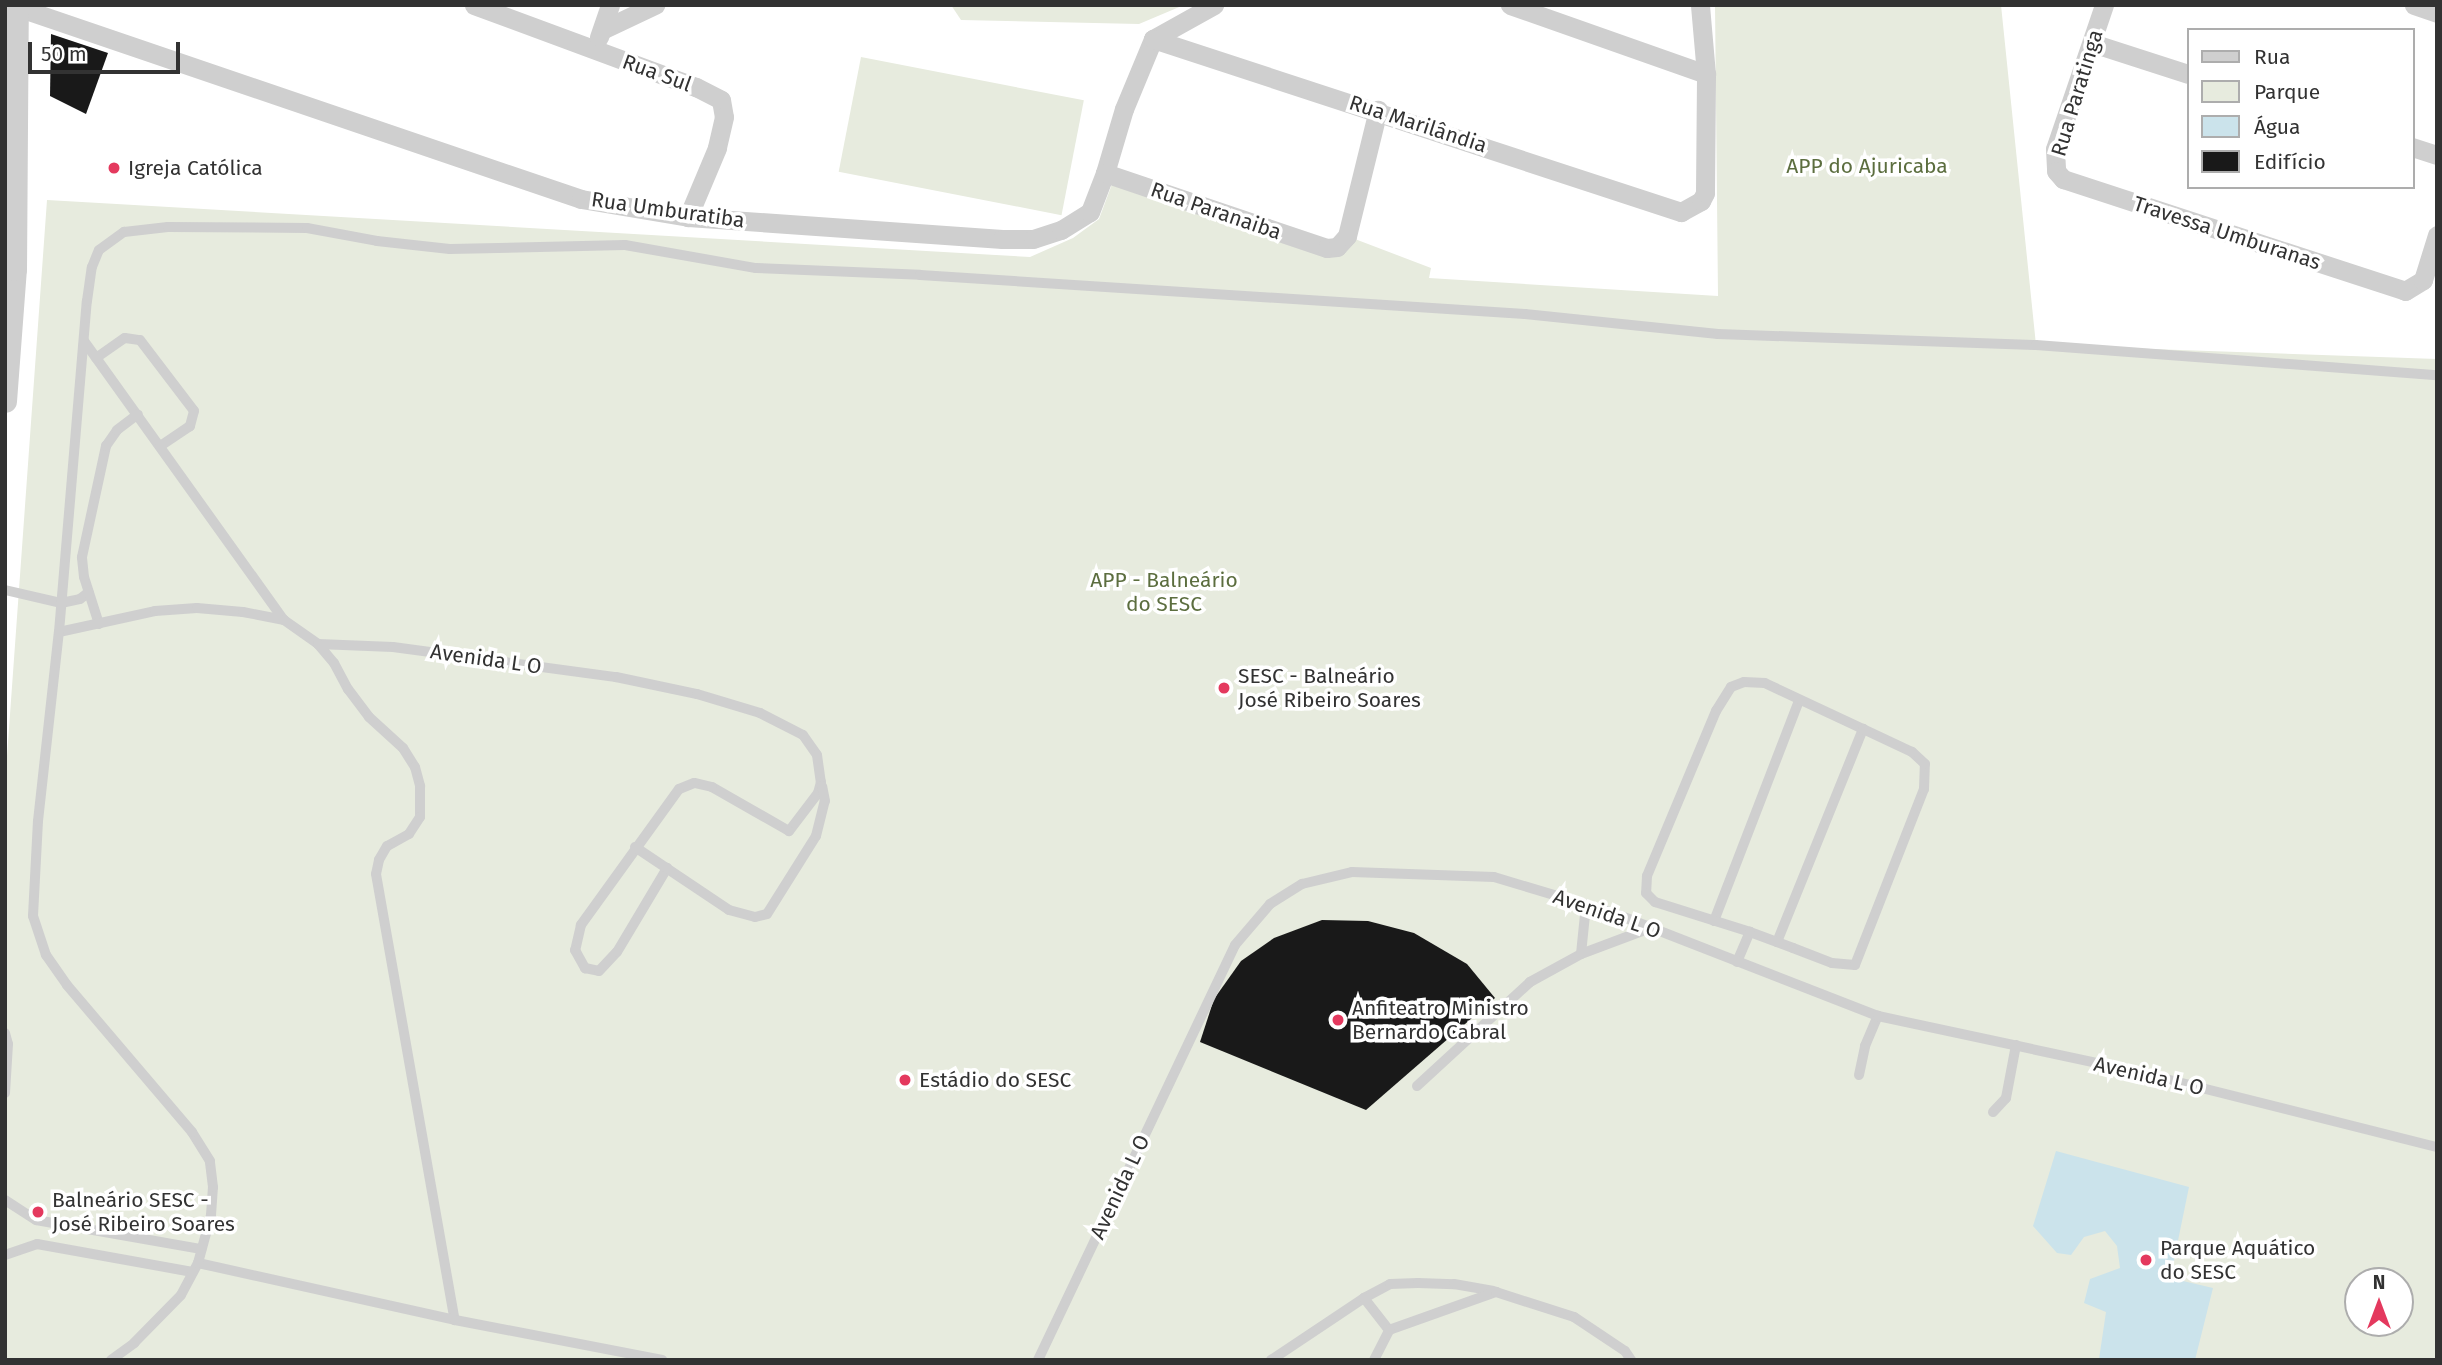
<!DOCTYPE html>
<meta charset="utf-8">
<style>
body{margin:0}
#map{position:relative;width:2442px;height:1365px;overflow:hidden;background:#fff;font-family:"Fira Sans",sans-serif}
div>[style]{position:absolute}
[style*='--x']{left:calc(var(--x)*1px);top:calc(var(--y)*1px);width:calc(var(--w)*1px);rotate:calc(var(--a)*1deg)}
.green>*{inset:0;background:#e7ebde;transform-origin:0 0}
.water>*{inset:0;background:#cbe3eb}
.building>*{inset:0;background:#191919}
.service>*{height:10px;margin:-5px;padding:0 5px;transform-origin:5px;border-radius:5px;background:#cfcfcf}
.minor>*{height:19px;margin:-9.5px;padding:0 9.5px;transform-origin:9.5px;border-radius:9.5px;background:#cfcfcf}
.tertiary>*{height:23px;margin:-11.5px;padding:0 11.5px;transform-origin:11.5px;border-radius:11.5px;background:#cfcfcf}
.dots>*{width:19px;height:19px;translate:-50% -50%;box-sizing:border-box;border:4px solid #fff;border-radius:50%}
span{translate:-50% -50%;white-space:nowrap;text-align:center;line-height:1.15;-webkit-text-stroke:7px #fff;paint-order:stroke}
.street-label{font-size:21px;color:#323232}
.park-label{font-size:21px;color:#5c6e3f}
.poi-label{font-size:21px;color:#323232}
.left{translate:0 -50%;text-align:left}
.frame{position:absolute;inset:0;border:7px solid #323232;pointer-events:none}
.legend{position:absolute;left:2187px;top:28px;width:228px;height:161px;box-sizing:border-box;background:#fff;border:2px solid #adadad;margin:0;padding:9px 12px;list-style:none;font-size:21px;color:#323232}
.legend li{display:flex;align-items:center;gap:14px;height:35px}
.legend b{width:35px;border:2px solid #adadad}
.north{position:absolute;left:2344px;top:1267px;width:70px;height:70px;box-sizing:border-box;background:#fff;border:2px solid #adadad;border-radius:50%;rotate:0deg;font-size:19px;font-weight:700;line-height:28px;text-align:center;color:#323232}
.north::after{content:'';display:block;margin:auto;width:24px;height:32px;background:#e4395e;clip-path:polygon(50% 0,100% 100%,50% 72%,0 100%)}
.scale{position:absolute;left:28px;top:42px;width:152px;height:32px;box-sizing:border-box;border:4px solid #323232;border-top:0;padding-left:9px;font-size:21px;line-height:24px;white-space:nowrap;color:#323232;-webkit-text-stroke:5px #fff;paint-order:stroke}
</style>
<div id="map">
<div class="green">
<div style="clip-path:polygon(951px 5px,1184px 5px,1139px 24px,961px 20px)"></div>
<div style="clip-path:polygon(evenodd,1715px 5px,2001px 5px,2036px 345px,2437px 359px,2437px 1360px,5px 1360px,5px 784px,47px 200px,1030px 257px,1073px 238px,1099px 219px,1115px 176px,1327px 248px,1347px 236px,1431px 268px,1429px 278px,1718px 296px,1715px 5px,2358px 1281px,2400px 1281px,2400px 1323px,2358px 1323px,2358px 1281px)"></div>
<div style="left:861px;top:57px;width:227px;height:117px;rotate:11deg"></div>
</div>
<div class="water">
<div style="clip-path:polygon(2056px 1151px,2189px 1187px,2173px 1265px,2183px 1281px,2213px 1288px,2195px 1360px,2099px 1359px,2106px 1312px,2084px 1303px,2090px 1279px,2120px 1268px,2117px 1246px,2105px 1231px,2084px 1237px,2071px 1255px,2057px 1253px,2033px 1226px)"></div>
</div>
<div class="building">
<div style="clip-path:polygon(51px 34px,108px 53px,86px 114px,50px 96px)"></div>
<div style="clip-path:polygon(1322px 920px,1368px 921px,1414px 933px,1467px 964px,1495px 998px,1366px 1110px,1200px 1042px,1214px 999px,1241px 961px,1274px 938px)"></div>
</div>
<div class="service">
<div style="--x:84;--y:341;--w:343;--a:54.4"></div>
<div style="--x:96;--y:358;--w:35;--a:-35"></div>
<div style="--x:125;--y:338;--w:15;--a:8"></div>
<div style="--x:140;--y:340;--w:89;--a:52.7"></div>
<div style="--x:194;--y:411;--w:16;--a:105"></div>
<div style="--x:190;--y:426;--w:36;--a:146"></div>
<div style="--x:5;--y:590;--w:57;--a:13.1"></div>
<div style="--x:61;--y:603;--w:19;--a:-12"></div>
<div style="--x:80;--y:599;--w:11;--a:-38"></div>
<div style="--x:99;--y:624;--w:49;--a:-107.7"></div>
<div style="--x:84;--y:577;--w:20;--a:-96"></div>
<div style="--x:82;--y:557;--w:114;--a:-77.8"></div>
<div style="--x:106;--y:446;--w:19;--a:-55"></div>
<div style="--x:117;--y:430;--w:26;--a:-37"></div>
<div style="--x:59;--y:632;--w:98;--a:-12.3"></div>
<div style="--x:155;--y:611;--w:42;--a:-4.1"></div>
<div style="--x:197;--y:608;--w:46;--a:5"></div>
<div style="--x:243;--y:612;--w:42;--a:11"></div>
<div style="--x:284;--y:620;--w:42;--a:35.2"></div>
<div style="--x:318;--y:644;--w:75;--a:2.3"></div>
<div style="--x:393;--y:647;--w:225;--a:7.7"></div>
<div style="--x:616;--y:677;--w:83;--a:11.9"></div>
<div style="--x:697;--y:694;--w:66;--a:16.8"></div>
<div style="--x:760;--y:713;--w:48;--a:27.1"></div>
<div style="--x:803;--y:735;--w:24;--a:55"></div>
<div style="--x:817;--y:755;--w:27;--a:82"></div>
<div style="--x:821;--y:782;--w:11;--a:105"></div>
<div style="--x:818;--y:793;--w:48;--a:127.3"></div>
<div style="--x:789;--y:831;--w:89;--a:-150.3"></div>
<div style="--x:712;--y:787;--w:18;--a:-167"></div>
<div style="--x:694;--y:783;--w:16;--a:158"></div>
<div style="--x:679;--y:789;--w:168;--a:125.8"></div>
<div style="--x:581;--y:925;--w:26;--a:103"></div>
<div style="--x:575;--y:950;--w:21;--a:61"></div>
<div style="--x:585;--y:968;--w:14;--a:12"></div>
<div style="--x:599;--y:971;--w:26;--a:-47"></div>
<div style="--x:617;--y:952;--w:98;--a:-59.2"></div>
<div style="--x:318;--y:644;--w:25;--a:50"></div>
<div style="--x:334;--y:663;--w:30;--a:62"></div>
<div style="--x:348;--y:689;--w:35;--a:53"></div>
<div style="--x:369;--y:717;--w:46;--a:42.4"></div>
<div style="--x:403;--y:748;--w:22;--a:58"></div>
<div style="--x:415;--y:767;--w:20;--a:75"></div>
<div style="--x:420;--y:786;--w:31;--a:90"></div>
<div style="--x:420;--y:817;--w:20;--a:123"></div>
<div style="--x:409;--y:834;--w:25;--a:151"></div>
<div style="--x:387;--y:846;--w:16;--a:120"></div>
<div style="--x:379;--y:860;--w:14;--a:102"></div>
<div style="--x:376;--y:874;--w:453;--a:80"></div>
<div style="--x:635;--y:847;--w:113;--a:33.8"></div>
<div style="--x:729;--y:910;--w:27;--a:15"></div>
<div style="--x:755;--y:917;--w:12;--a:-14"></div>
<div style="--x:767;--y:914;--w:92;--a:-57.9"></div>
<div style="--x:816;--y:836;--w:36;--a:-76"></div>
<div style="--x:825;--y:801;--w:15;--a:-101"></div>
<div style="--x:1714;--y:921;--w:236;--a:-68.9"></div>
<div style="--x:1777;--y:942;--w:230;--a:-68"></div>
<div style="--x:1863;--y:729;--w:108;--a:-154.9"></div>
<div style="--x:1765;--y:683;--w:21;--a:-177"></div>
<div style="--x:1744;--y:682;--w:14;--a:159"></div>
<div style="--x:1731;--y:687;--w:28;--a:122"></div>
<div style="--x:1716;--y:711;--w:179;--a:112.7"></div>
<div style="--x:1647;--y:876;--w:17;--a:93"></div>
<div style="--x:1646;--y:893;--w:13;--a:45"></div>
<div style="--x:1655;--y:902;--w:100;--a:17.5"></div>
<div style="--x:1750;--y:932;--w:46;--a:20.4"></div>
<div style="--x:1793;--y:948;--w:42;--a:21"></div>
<div style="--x:1832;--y:963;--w:23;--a:5"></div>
<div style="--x:1855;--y:965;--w:189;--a:-68.6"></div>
<div style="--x:1924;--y:789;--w:25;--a:-88"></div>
<div style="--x:1925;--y:764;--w:18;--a:-137"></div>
<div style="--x:1912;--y:752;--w:54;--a:-154.9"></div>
<div style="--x:1581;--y:954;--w:49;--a:-84.2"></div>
<div style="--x:1737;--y:962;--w:33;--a:-67"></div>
<div style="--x:5;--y:1033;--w:11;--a:75"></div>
<div style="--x:8;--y:1044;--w:49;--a:93.5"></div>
<div style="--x:1859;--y:1075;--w:30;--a:-78"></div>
<div style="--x:1865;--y:1046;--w:33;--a:-67"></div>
<div style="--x:1417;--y:1086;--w:154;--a:-42.6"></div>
<div style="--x:1530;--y:982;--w:58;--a:-28.8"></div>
<div style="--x:1581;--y:954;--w:74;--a:-20.6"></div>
<div style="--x:1993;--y:1112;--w:19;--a:-47"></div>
<div style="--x:2006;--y:1098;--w:54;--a:-79.3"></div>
<div style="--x:5;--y:1200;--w:37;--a:33"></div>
<div style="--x:36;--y:1220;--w:168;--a:10"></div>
<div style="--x:5;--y:1255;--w:34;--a:-19"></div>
<div style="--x:37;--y:1244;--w:158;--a:10.2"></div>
<div style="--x:198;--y:1263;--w:263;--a:12.5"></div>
<div style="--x:455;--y:1320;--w:211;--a:10.9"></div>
<div style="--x:1364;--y:1298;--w:30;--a:-28"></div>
<div style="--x:1390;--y:1284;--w:28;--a:-2"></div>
<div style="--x:1418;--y:1283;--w:36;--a:2"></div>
<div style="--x:1454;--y:1284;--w:40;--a:10"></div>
<div style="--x:111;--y:1360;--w:29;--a:-36"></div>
<div style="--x:134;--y:1343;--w:67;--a:-45.6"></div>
<div style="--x:181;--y:1295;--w:36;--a:-62"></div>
<div style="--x:198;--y:1263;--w:50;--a:-74.8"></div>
<div style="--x:211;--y:1215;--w:28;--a:-86"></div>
<div style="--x:213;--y:1187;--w:26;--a:-97"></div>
<div style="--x:210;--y:1161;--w:34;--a:-122"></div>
<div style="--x:192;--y:1132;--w:193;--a:-130.4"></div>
<div style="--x:67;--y:985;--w:37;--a:-125"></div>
<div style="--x:46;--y:955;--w:41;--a:-108.4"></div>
<div style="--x:33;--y:916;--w:95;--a:-87"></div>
<div style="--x:38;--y:821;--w:190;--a:-83.7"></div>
<div style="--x:59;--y:632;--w:332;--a:-85.2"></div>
<div style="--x:87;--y:301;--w:34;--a:-82"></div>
<div style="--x:92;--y:267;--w:18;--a:-68"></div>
<div style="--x:99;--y:250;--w:31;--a:-36"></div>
<div style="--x:124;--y:232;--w:44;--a:-6.5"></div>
<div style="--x:168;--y:227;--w:139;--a:0.4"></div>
<div style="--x:307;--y:228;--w:71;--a:10.5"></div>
<div style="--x:377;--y:241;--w:73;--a:6.3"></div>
<div style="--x:450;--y:249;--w:175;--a:-1.3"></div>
<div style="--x:625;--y:245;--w:133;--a:10"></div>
<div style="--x:756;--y:268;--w:164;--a:2.4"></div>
<div style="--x:920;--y:275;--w:606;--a:3.69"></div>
<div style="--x:1525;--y:314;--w:194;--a:5.9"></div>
<div style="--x:1718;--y:334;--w:318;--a:2"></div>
<div style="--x:2036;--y:345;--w:402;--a:4.3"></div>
<div style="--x:1038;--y:1360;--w:459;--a:-64.6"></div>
<div style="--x:1235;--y:945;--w:54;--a:-49.5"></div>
<div style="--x:1270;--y:904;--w:38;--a:-32"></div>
<div style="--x:1302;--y:884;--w:51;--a:-13.5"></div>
<div style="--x:1352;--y:872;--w:142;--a:2"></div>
<div style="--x:1494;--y:877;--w:122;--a:16.7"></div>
<div style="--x:1611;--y:912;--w:287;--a:21.3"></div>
<div style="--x:1878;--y:1016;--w:258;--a:12.1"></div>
<div style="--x:2130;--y:1070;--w:317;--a:14.1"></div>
<div style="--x:1271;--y:1360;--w:112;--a:-33.7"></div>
<div style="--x:1364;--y:1298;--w:41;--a:52"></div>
<div style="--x:1389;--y:1330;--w:114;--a:-19.6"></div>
<div style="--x:1496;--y:1292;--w:82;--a:17.8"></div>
<div style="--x:1574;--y:1317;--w:61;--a:33.7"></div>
<div style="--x:1625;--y:1351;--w:11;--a:56"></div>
<div style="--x:1374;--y:1360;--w:34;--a:-63"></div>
</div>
<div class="minor">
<div style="--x:474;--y:5;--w:237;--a:20.3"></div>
<div style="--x:696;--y:87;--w:28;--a:27"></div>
<div style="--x:721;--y:100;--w:17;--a:80"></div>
<div style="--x:724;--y:117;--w:32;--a:103"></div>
<div style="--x:717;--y:148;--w:75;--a:112.8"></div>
<div style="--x:1510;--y:5;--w:208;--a:19.4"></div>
<div style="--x:2104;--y:5;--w:152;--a:108.8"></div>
<div style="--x:2055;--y:149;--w:22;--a:87"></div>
<div style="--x:2056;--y:171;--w:11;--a:49"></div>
<div style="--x:2063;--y:179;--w:360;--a:18.1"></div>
<div style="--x:2405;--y:291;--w:21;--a:-31"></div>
<div style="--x:2423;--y:280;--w:47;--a:-72.7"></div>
<div style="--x:2414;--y:5;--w:24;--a:19"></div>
<div style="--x:17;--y:7;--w:596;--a:18.8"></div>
<div style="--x:581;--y:199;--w:109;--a:9.5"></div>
<div style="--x:688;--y:217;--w:315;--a:4"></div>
<div style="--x:1002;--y:239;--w:31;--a:0"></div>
<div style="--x:1033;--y:239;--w:29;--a:-18"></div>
<div style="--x:1061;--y:230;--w:34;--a:-32"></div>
<div style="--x:1090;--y:212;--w:42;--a:-69"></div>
<div style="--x:1105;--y:173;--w:67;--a:-73.5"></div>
<div style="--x:1124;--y:109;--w:76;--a:-67.5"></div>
<div style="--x:1153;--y:39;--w:70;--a:-29.1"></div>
<div style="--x:602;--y:30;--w:59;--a:-25.3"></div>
<div style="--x:599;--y:37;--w:34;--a:-71"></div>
<div style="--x:1153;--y:39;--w:556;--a:18.14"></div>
<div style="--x:1681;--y:212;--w:23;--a:-29"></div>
<div style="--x:1701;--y:201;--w:9;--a:-63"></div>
<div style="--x:1705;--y:193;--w:119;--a:-89.5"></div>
<div style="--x:1706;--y:74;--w:69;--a:-95"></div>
<div style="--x:2092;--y:43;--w:101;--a:17.9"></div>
<div style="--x:2412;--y:147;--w:26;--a:18"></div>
<div style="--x:1105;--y:173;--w:234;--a:18.7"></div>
<div style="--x:1327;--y:248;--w:10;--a:-6"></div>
<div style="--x:1337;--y:247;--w:15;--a:-48"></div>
<div style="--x:1347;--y:236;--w:130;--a:-76.2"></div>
</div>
<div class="tertiary">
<div style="--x:5;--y:401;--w:132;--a:-85.7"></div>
<div style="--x:15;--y:269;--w:264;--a:-89.6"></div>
</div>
<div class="dots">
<div style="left:114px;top:168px;background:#e4395e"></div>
<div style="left:1224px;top:688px;background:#e4395e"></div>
<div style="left:1338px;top:1020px;background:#e4395e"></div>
<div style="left:905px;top:1080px;background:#e4395e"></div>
<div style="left:38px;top:1212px;background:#e4395e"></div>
<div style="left:2146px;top:1260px;background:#e4395e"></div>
</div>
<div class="street-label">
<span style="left:657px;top:73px;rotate:20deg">Rua Sul</span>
<span style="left:2077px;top:93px;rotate:-73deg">Rua Paratinga</span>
<span style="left:1418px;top:124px;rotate:18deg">Rua Marilândia</span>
<span style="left:668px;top:210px;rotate:8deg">Rua Umburatiba</span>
<span style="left:1216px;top:211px;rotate:19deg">Rua Paranaiba</span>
<span style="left:2227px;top:233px;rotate:18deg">Travessa Umburanas</span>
<span style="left:486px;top:659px;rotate:8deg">Avenida L O</span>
<span style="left:1607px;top:914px;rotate:19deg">Avenida L O</span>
<span style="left:2149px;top:1076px;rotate:13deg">Avenida L O</span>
<span style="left:1120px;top:1187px;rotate:-65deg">Avenida L O</span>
</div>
<div class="park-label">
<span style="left:1867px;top:166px">APP do Ajuricaba</span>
<span style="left:1164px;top:592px">APP - Balneário<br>do SESC</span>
</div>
<div class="poi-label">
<span class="left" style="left:128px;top:168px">Igreja Católica</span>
<span class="left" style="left:1238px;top:688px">SESC - Balneário<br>José Ribeiro Soares</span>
<span class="left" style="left:1352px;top:1020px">Anfiteatro Ministro<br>Bernardo Cabral</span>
<span class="left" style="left:919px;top:1080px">Estádio do SESC</span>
<span class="left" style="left:52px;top:1212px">Balneário SESC -<br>José Ribeiro Soares</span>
<span class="left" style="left:2160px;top:1260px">Parque Aquático<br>do SESC</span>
</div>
<div class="frame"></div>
<ul class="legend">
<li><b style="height:9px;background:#cfcfcf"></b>Rua</li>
<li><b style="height:19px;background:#e7ebde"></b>Parque</li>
<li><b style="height:19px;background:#cbe3eb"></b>Água</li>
<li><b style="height:19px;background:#191919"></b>Edifício</li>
</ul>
<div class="north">N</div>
<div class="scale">50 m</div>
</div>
